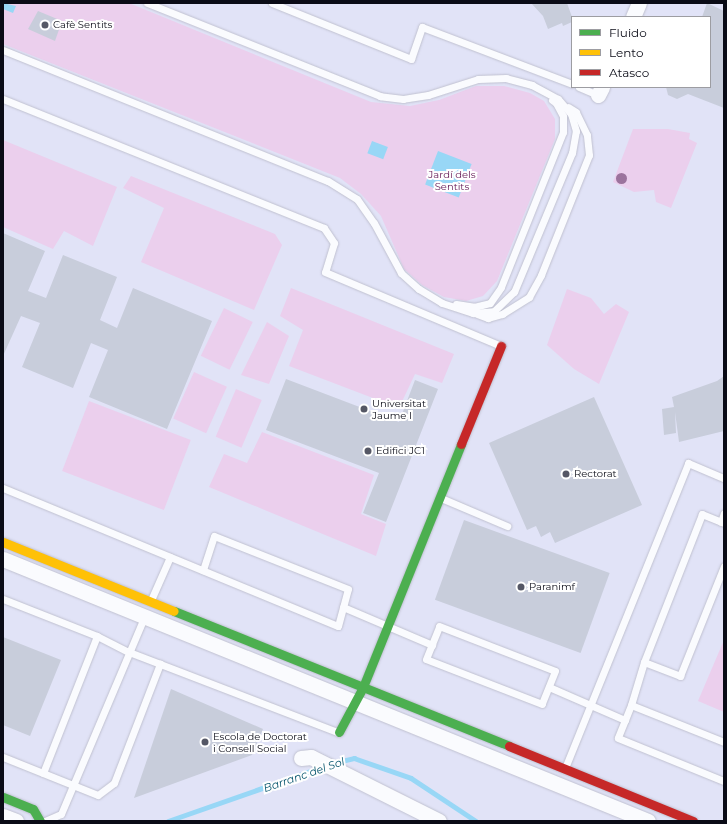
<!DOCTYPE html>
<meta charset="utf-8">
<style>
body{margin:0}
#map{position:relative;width:727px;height:824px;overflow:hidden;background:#e1e3f7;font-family:Montserrat,sans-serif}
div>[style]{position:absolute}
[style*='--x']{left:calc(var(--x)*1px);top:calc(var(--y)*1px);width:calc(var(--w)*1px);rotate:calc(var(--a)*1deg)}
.green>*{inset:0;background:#ebcfed;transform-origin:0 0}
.water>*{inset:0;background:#98d7f6;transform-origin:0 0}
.stream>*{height:4.5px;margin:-2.25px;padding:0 2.25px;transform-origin:2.25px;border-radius:2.25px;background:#98d7f6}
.building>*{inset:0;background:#c8cddb;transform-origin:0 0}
.roads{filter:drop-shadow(0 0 1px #c0c1d0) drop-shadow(0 0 1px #c0c1d0)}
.lane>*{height:7px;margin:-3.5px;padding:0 3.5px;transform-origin:3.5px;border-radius:3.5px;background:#fafbfe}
.street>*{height:15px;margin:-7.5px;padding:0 7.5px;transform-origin:7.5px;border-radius:7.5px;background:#fafbfe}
.fast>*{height:9px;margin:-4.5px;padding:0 4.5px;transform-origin:4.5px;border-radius:4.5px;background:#4caf50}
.slow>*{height:9px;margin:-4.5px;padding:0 4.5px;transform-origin:4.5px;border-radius:4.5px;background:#ffc107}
.jam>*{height:9px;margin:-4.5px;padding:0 4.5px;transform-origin:4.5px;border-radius:4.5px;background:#c62828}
.trees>*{width:11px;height:11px;margin:-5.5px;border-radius:50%;background:#9b739d}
.dots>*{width:11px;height:11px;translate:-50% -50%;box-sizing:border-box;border:2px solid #fff;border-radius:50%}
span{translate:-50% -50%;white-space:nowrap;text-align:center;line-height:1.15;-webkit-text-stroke:4px #fff;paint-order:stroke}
.poi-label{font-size:10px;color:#0a0b16}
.left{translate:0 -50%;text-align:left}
.park-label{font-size:10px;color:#621754}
.water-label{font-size:11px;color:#05546c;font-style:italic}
.frame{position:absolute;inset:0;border:4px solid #0a0b16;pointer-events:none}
.legend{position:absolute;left:571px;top:16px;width:140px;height:72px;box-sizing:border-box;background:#fff;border:1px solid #9d9da2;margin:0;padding:5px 7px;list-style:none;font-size:12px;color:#0a0b16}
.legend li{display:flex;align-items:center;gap:8px;height:20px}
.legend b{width:20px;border:1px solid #9d9da2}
</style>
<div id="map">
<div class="green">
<div style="clip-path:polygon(3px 3px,129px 3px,371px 102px,410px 106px,439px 100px,476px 86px,504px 86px,530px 93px,544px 101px,555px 119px,555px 139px,497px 281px,483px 296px,466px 301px,444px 297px,422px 285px,404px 269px,381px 216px,361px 194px,340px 178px,3px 44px)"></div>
<div style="clip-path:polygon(633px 129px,668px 129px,690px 133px,689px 139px,697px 143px,671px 208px,656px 202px,654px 190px,634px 192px,613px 182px)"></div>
<div style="clip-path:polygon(3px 140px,117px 187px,93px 246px,64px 231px,53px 249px,3px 227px)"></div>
<div style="clip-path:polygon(131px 176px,275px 234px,282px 245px,254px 310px,141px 262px,164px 208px,123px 188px)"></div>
<div style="clip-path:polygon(291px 288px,454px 354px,442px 383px,415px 374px,399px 408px,289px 366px,303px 330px,280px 316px)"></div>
<div style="clip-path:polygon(567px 289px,591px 298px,604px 314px,616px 304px,629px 312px,599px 384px,574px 369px,547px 345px)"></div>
<div style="left:224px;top:308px;width:32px;height:53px;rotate:26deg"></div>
<div style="clip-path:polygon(267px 322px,289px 336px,269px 384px,241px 375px)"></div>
<div style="left:194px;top:372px;width:36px;height:51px;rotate:24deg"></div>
<div style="left:236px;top:389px;width:28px;height:52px;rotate:23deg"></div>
<div style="left:89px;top:401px;width:109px;height:75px;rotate:21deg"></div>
<div style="clip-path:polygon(262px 432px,374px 475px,361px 514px,386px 524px,376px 556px,209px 487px,224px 454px,247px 463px)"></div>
<div style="clip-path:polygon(724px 640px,724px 712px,698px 701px)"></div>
</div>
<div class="water">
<div style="clip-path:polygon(3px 3px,16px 6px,13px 13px,3px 9px)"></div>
<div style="left:372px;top:141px;width:17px;height:13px;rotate:21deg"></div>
<div style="left:438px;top:151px;width:36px;height:36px;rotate:21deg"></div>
</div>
<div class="stream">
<div style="--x:333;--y:763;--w:22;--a:-13"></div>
<div style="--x:354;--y:758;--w:60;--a:19.3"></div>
<div style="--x:411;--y:778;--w:78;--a:33.5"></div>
<div style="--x:168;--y:821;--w:163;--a:-19.3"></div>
</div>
<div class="building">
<div style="clip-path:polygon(531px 3px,567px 3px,572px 17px,572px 22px,563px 26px,562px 23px,548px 29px,543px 16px)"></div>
<div style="clip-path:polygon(707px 3px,724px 11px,724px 108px,688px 94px,677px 99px,668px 95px,666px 87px,710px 87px,710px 17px,702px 17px)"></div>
<div style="clip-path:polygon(38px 11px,62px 21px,55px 41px,28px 29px)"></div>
<div style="clip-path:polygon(3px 233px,45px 251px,28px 291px,46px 298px,63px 255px,117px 277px,100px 320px,117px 328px,133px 288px,212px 321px,167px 429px,89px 397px,108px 350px,91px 343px,73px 388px,22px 367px,40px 323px,21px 316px,3px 356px)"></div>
<div style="clip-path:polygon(724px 376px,724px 431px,679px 442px,675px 412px,676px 433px,664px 435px,662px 409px,674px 407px,672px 397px,717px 381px)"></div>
<div style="clip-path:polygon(286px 379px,399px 422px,415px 380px,438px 389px,386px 522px,363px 513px,379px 473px,266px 430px)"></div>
<div style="clip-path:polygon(594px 397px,642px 505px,555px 543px,550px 532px,541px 537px,536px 526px,527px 530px,489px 443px)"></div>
<div style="left:464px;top:520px;width:155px;height:85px;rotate:20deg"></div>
<div style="clip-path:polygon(3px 637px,61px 660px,30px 736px,3px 725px)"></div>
<div style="clip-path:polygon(171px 689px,263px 729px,252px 755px,134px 798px)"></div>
</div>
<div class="roads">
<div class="lane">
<div style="--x:272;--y:3;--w:150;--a:21.9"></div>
<div style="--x:411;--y:59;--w:34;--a:-71"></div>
<div style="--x:422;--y:27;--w:160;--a:20.8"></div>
<div style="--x:3;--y:50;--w:350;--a:22"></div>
<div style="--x:328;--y:181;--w:34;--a:32"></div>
<div style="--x:357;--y:199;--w:29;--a:55"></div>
<div style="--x:374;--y:223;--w:57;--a:61.6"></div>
<div style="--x:401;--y:273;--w:24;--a:42"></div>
<div style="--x:419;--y:289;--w:27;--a:31"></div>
<div style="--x:442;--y:303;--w:33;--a:18"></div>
<div style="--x:473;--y:313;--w:21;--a:-5"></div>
<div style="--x:494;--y:311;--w:28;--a:-44"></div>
<div style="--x:514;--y:292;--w:151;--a:-67.4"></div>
<div style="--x:572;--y:153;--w:22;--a:-80"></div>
<div style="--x:576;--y:131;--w:18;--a:-106"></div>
<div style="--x:571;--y:114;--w:20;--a:-131"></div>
<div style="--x:558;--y:99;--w:30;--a:-152"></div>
<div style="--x:532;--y:85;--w:27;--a:-165"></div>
<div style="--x:506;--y:78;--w:28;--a:178"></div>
<div style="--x:478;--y:79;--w:52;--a:162.3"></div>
<div style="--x:428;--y:95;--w:25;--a:171"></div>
<div style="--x:403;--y:99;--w:23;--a:-173"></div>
<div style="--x:380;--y:96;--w:251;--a:-158.2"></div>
<div style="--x:579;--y:87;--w:21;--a:23"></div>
<div style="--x:3;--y:99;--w:346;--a:21.9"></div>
<div style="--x:324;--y:228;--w:18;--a:56"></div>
<div style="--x:334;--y:243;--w:30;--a:107"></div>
<div style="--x:325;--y:272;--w:189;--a:22.8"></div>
<div style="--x:456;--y:304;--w:18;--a:9"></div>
<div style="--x:474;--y:307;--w:16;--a:-14"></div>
<div style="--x:490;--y:303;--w:19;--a:-55"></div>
<div style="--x:501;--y:287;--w:167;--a:-68.2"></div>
<div style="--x:563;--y:132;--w:16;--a:-90"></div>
<div style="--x:563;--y:116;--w:15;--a:-118"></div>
<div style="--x:556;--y:103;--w:5;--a:-143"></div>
<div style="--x:477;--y:314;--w:12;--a:20"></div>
<div style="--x:488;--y:318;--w:15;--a:-16"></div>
<div style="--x:502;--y:314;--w:32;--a:-32"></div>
<div style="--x:529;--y:297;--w:25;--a:-61"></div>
<div style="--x:541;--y:275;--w:129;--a:-68.2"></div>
<div style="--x:589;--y:155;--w:20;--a:-96"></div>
<div style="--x:587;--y:135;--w:25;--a:-116"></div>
<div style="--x:576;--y:112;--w:9;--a:-148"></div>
<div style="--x:3;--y:488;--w:362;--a:22.4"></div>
<div style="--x:338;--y:626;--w:38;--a:-75"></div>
<div style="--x:348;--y:589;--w:144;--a:-158.4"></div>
<div style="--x:214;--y:536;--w:36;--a:108"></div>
<div style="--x:441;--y:498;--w:72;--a:23"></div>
<div style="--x:721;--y:522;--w:9;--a:-72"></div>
<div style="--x:724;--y:523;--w:24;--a:-158"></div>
<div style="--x:702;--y:514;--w:159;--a:111.4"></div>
<div style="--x:644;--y:662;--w:39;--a:21"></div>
<div style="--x:680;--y:676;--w:118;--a:-68.2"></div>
<div style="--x:3;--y:599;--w:101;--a:21.5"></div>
<div style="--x:97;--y:636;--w:36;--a:27"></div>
<div style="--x:129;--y:652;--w:223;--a:21"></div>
<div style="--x:151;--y:600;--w:47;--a:-66.2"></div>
<div style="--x:343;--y:607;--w:97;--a:23.1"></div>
<div style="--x:439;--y:626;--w:124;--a:21.2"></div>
<div style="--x:555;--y:671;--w:35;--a:112"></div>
<div style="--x:542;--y:704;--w:124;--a:-158.8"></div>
<div style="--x:426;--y:659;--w:35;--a:-68"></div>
<div style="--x:549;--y:687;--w:83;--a:23.5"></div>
<div style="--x:631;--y:705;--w:45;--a:-73.2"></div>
<div style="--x:724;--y:742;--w:100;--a:-158.3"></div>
<div style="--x:631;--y:705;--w:35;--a:112"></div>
<div style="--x:618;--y:738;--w:114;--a:22.1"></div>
<div style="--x:3;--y:757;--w:102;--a:21.8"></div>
<div style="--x:98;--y:795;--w:20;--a:-37"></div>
<div style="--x:114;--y:783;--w:128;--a:-68.9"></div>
<div style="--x:565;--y:768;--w:329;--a:-68"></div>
<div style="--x:688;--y:463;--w:39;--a:23"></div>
<div style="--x:43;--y:773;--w:147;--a:-68.5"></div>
<div style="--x:45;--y:821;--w:17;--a:-24"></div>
<div style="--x:61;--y:814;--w:216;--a:-67.1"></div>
</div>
<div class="street">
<div style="--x:633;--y:17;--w:15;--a:-67"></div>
<div style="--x:598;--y:95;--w:9;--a:-63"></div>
<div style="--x:3;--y:559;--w:696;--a:22.11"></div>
<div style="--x:301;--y:758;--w:10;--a:-6"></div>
<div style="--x:311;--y:757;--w:143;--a:26.6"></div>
<div style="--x:3;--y:816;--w:14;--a:21"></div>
</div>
<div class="fast">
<div style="--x:174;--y:611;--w:361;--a:21.9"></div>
<div style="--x:339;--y:732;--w:51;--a:-61.9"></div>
<div style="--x:363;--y:687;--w:262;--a:-68"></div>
<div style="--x:3;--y:797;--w:32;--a:22"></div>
<div style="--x:33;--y:809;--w:14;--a:60"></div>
</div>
<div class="slow">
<div style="--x:3;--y:542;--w:184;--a:22"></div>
</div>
<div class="jam">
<div style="--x:461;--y:444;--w:106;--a:-67.8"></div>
<div style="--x:509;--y:746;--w:199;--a:22.2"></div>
</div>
</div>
<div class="trees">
<div style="left:621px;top:178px"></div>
</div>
<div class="dots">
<div style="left:45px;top:25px;background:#555765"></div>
<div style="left:364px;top:409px;background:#555765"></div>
<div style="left:368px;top:451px;background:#555765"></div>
<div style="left:566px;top:474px;background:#555765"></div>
<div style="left:521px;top:587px;background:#555765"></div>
<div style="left:205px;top:742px;background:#555765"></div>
</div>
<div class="poi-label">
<span class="left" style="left:53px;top:25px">Cafè Sentits</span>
<span class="left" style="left:372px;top:409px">Universitat<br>Jaume I</span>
<span class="left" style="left:376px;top:451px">Edifici JC1</span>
<span class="left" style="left:574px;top:474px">Rectorat</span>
<span class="left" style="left:529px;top:587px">Paranimf</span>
<span class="left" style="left:213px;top:742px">Escola de Doctorat<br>i Consell Social</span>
</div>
<div class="park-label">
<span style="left:452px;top:180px">Jardí dels<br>Sentits</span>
</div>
<div class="water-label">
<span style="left:304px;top:775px;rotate:-19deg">Barranc del Sol</span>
</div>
<div class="frame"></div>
<ul class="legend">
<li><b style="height:5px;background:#4caf50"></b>Fluido</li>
<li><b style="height:5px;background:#ffc107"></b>Lento</li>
<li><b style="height:5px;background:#c62828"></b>Atasco</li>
</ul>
</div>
